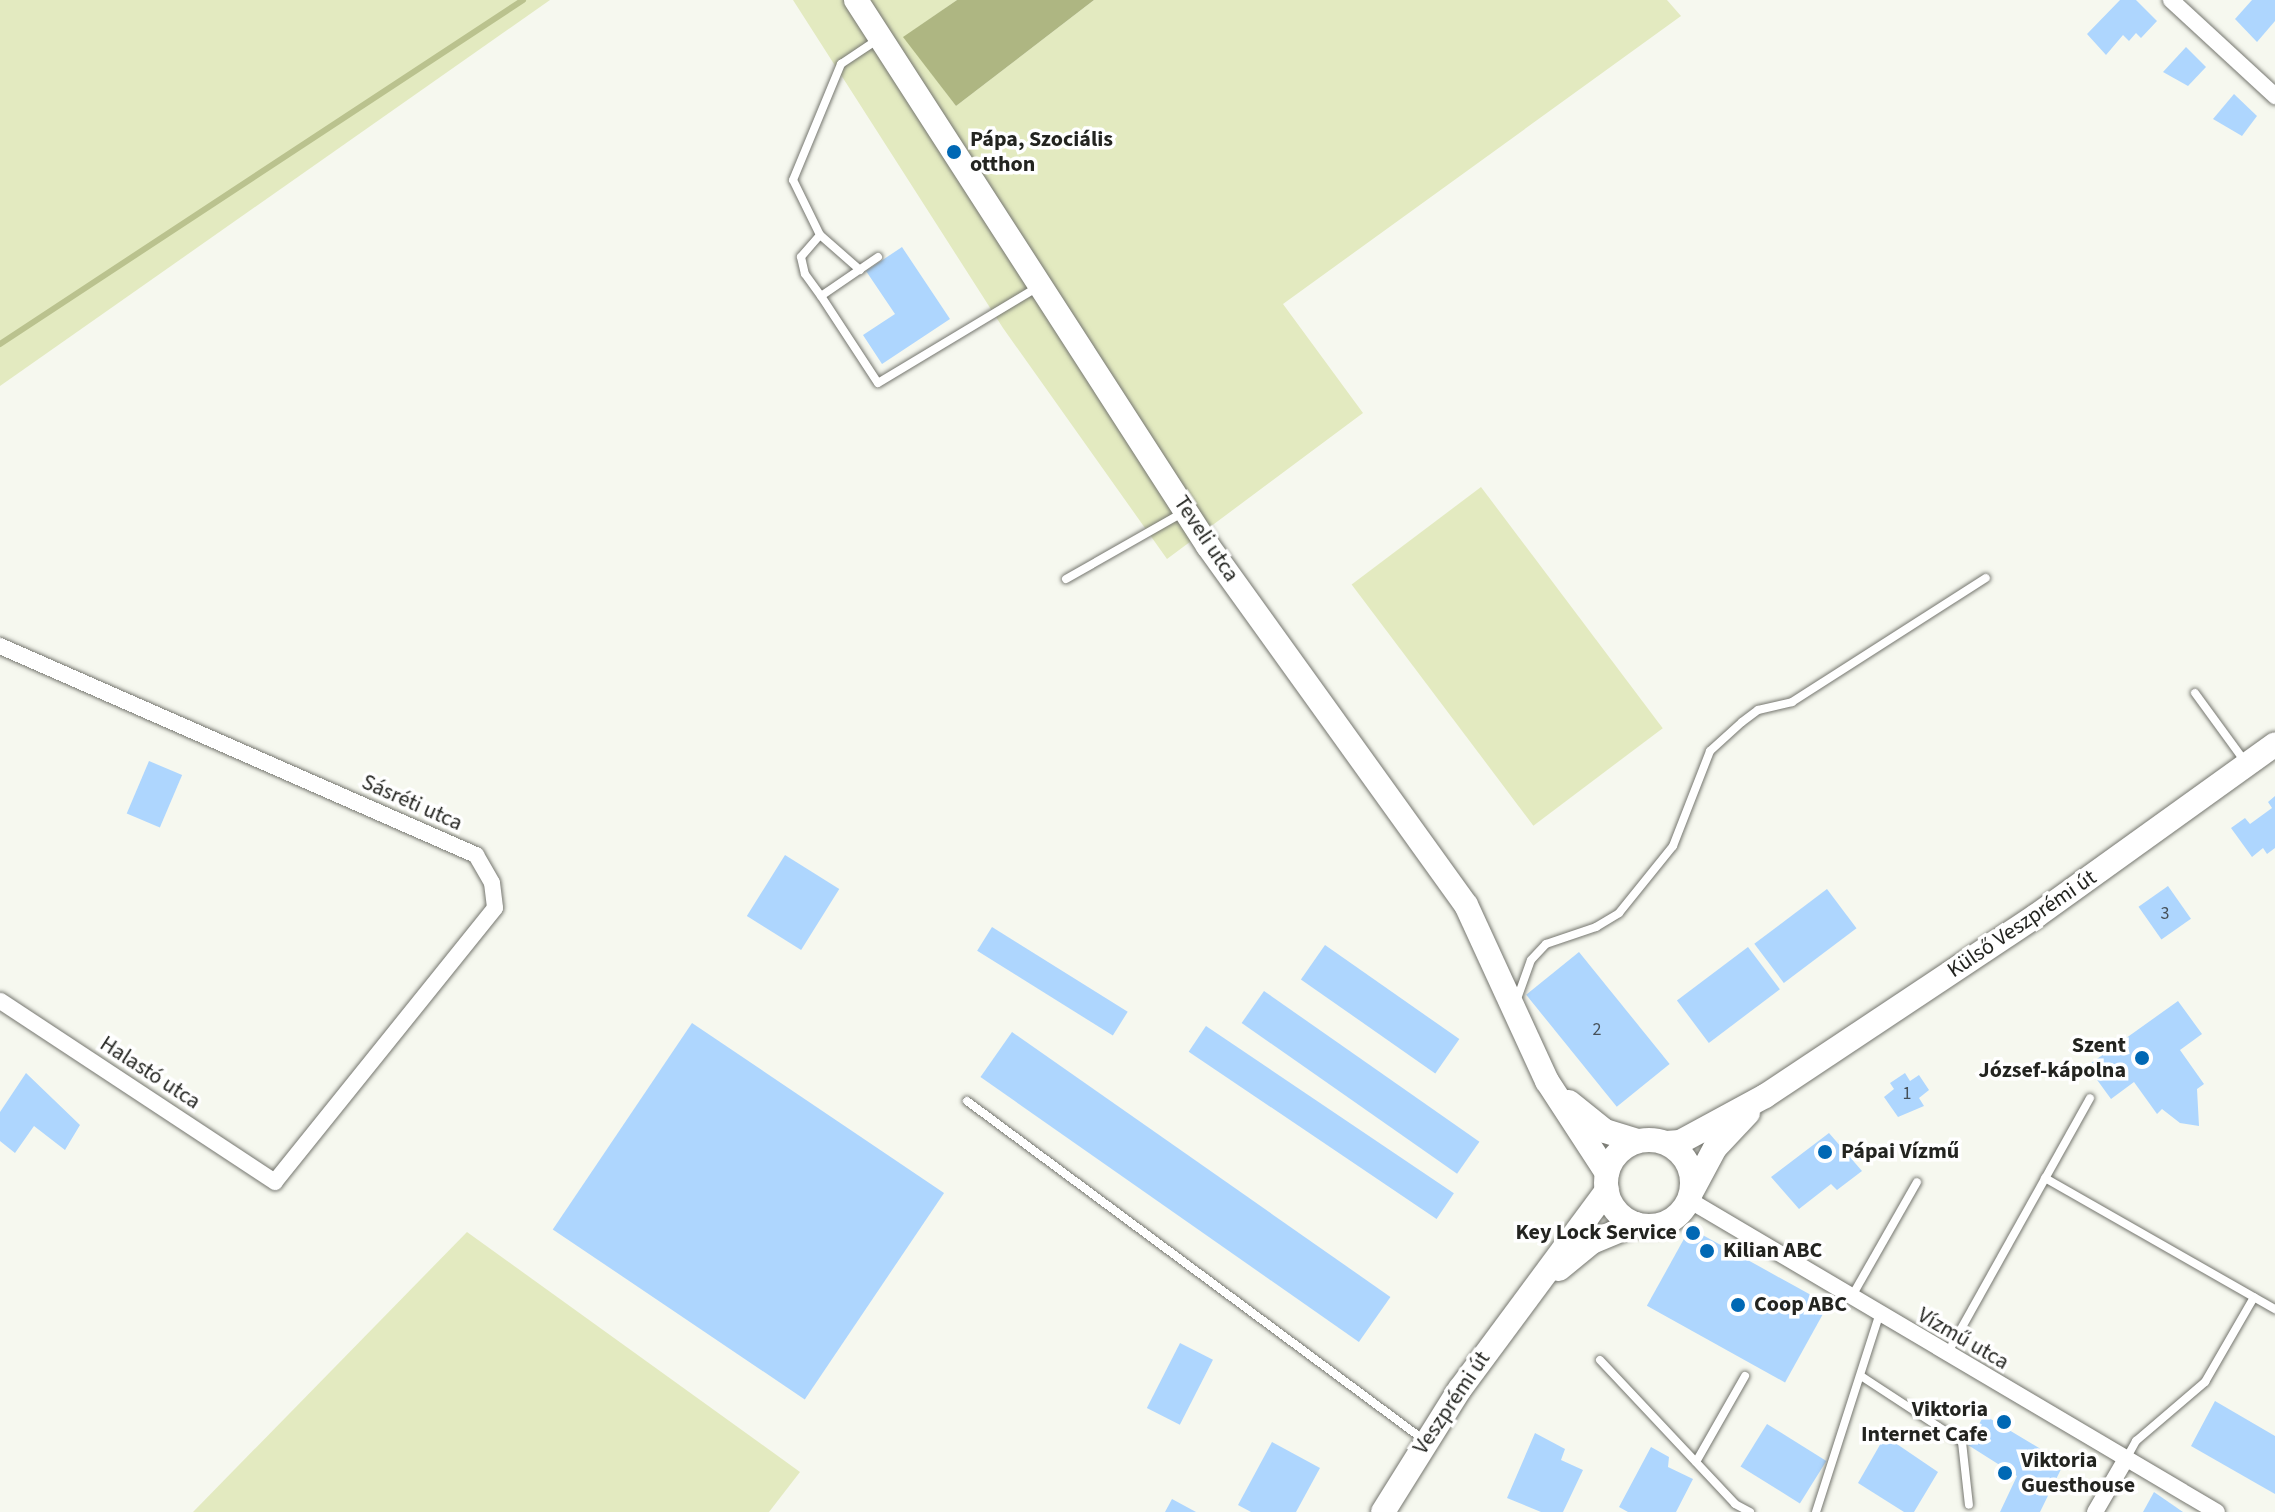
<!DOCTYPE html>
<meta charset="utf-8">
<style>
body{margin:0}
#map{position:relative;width:2275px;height:1512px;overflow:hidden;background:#f6f8ef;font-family:"Source Sans 3",sans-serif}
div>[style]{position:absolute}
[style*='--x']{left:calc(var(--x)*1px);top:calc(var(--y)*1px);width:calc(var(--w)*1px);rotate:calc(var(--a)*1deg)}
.green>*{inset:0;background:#e3eac0;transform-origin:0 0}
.forest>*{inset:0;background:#aeb682}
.stream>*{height:6px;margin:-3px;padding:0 3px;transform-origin:3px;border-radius:3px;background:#bac28e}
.building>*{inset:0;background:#aed6fe;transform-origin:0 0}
.roads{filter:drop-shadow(0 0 2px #75766f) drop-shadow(0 0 2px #75766f)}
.lane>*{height:8px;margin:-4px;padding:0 4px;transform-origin:4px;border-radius:4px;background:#fff}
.street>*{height:16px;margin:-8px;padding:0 8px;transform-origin:8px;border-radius:8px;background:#fff}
.secondary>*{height:24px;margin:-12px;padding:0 12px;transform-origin:12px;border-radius:12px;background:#fff}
.secondary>.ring{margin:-12px;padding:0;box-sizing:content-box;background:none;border:24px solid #fff;border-radius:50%}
.dots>*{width:22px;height:22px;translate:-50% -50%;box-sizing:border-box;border:4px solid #fff;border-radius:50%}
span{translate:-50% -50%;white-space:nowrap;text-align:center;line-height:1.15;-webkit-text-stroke:7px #fff;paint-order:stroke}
.number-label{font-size:18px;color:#465058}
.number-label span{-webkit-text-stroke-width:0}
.poi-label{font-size:22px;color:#232420;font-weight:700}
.left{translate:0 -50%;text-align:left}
.right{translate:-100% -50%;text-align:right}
.street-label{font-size:22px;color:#232420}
</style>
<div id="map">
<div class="green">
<div style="clip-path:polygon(0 0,550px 0,0 386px)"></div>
<div style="clip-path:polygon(793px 0,957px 0,904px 37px,956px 106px,1094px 0,1667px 0,1681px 16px,1283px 304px,1363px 413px,1167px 559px,1003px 328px)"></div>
<div style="left:1481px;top:487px;width:302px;height:162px;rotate:53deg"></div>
<div style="clip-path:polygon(467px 1232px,800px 1472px,769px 1512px,193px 1512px)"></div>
</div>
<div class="forest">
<div style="clip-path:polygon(957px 0,1094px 0,956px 106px,903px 37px)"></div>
</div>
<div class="stream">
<div style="--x:0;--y:344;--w:626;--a:-33.33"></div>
</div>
<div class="building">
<div style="clip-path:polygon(2120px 0,2136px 0,2157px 21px,2141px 38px,2136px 33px,2129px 41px,2123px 35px,2106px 55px,2087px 34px)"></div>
<div style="clip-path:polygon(2252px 0,2275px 0,2275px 21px,2257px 42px,2235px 19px)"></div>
<div style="clip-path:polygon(2186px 47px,2206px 67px,2188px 86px,2163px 72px)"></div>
<div style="clip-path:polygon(2234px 94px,2257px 116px,2242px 136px,2213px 119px)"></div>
<div style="clip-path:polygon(902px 247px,950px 319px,882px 364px,863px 335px,895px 314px,866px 271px)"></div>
<div style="left:149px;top:761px;width:36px;height:57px;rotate:23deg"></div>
<div style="clip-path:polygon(2275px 796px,2275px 848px,2267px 854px,2263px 848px,2252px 857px,2231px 828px,2245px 818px,2250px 824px,2272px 808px,2268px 802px)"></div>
<div style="left:785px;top:855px;width:64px;height:72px;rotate:32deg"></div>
<div style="left:2168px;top:886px;width:40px;height:36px;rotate:55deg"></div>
<div style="left:1827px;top:889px;width:49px;height:91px;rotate:53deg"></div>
<div style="left:992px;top:927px;width:160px;height:28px;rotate:32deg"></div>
<div style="left:1325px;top:945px;width:164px;height:42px;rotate:35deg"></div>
<div style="left:1748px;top:947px;width:53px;height:89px;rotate:53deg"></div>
<div style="left:1579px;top:952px;width:144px;height:68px;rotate:51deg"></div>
<div style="left:1264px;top:991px;width:263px;height:39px;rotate:35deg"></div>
<div style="clip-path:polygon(2178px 1001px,2202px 1034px,2180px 1050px,2204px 1084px,2197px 1089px,2199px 1126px,2180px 1123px,2162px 1109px,2157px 1114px,2134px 1082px,2111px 1099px,2087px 1066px)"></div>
<div style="left:692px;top:1023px;width:304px;height:249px;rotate:34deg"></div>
<div style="left:1206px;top:1026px;width:299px;height:31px;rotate:34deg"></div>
<div style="left:1012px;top:1032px;width:462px;height:55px;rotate:35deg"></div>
<div style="clip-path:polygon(26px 1073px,80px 1125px,65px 1150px,34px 1126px,15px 1153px,0 1141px,0 1112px)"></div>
<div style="clip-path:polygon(1905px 1073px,1910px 1081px,1919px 1075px,1929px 1090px,1919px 1098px,1924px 1106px,1898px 1117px,1884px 1097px,1894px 1089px,1890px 1083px)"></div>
<div style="clip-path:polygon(1829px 1133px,1862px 1171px,1837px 1190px,1831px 1184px,1799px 1209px,1771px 1177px)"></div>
<div style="left:1690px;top:1228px;width:158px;height:89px;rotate:29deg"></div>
<div style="left:1180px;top:1343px;width:37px;height:73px;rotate:27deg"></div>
<div style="clip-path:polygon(2215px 1401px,2275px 1436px,2275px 1494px,2191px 1446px)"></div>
<div style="clip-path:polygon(1984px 1415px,2064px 1463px,2040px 1512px,2000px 1512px,2017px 1476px,1968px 1445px)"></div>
<div style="left:1767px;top:1424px;width:70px;height:50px;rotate:32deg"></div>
<div style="clip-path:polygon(1535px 1433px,1565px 1449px,1561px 1460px,1583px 1470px,1563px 1512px,1541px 1512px,1507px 1498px)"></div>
<div style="clip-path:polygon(1885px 1436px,1938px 1472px,1914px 1512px,1904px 1512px,1858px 1483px)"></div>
<div style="clip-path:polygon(1272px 1442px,1320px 1468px,1296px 1512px,1251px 1512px,1238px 1505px)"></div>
<div style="clip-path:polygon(1651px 1447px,1669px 1457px,1668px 1467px,1693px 1479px,1676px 1512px,1628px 1512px,1619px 1507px)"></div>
<div style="clip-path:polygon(2154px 1492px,2183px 1512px,2143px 1512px)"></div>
<div style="clip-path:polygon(1172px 1499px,1196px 1512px,1165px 1512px)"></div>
</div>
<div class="roads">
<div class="lane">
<div style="--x:820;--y:235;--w:29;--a:131"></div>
<div style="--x:801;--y:257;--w:17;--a:77"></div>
<div style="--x:805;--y:274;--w:27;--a:54"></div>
<div style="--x:878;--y:257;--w:69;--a:145.6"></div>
<div style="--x:821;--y:296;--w:104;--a:56.8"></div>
<div style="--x:878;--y:383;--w:184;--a:-31"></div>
<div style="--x:860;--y:270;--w:53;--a:-138.8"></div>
<div style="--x:820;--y:235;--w:61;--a:-116.1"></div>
<div style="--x:793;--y:180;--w:126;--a:-67.5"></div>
<div style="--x:841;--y:64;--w:43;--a:-33.7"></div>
<div style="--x:1066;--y:579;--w:133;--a:-29.6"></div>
<div style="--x:2195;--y:693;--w:87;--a:53.9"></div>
<div style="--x:1517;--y:999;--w:41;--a:-70.3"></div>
<div style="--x:1531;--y:960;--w:22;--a:-47"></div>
<div style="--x:1546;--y:944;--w:53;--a:-18.8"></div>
<div style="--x:1596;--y:927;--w:27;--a:-31"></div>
<div style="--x:1619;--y:913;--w:86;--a:-51.1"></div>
<div style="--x:1673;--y:846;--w:102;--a:-68.7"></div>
<div style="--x:1710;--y:751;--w:43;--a:-42.2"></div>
<div style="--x:1742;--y:722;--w:20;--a:-37"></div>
<div style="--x:1758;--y:710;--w:35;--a:-13"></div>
<div style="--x:1792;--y:702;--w:230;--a:-32.6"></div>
<div style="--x:967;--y:1101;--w:569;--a:36.57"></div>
<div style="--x:2045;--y:1178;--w:265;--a:29.7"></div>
<div style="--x:1852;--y:1296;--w:131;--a:-60.3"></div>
<div style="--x:1947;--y:1354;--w:293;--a:-60.8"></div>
<div style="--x:1600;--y:1360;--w:197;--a:46.8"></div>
<div style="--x:1735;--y:1504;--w:17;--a:28"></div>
<div style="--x:1861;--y:1376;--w:121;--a:33.2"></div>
<div style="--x:1962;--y:1442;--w:63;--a:83.7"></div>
<div style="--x:2126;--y:1459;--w:21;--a:-61"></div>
<div style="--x:2136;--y:1441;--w:91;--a:-40.5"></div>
<div style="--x:2205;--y:1382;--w:98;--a:-60"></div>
<div style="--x:1696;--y:1462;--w:99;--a:-60.3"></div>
<div style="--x:1816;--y:1512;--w:206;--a:-72.2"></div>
</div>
<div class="street">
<div style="--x:2171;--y:0;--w:142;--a:42.7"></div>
<div style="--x:0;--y:646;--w:520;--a:23.71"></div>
<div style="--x:476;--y:855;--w:32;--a:60"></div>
<div style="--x:492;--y:883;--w:25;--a:83"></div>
<div style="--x:495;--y:908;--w:351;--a:128.8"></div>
<div style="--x:275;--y:1182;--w:329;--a:-146.6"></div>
<div style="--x:1689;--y:1200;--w:613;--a:30.58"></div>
<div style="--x:2095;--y:1512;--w:61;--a:-59.7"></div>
</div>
<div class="secondary">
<div style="--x:856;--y:0;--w:650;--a:57.19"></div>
<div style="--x:1208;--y:546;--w:442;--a:54.3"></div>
<div style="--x:1466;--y:905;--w:194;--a:65.3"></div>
<div style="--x:1547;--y:1081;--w:110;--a:56.9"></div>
<div style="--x:1569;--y:1102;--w:46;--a:38.9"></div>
<div style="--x:1605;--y:1131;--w:34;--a:17"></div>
<div class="ring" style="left:1606px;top:1140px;width:62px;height:62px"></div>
<div style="--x:1666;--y:1143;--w:14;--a:-4"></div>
<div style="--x:1680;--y:1142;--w:97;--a:-28.4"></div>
<div style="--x:1765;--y:1096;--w:325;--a:-33.6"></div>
<div style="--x:2036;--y:916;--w:294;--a:-35.7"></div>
<div style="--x:1693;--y:1189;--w:47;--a:-61.8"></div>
<div style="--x:1715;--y:1148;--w:48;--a:-46.7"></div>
<div style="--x:1559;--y:1269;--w:43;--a:-39.3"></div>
<div style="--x:1592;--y:1242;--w:47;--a:-22.7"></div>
<div style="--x:1383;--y:1512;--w:145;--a:-58"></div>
<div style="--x:1460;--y:1389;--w:247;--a:-53.5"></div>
</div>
</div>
<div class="dots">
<div style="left:954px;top:152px;background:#0068b4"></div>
<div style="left:2142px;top:1058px;background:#0068b4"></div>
<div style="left:1825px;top:1152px;background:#0068b4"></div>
<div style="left:1693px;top:1233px;background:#0068b4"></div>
<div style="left:1707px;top:1251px;background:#0068b4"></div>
<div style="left:1738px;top:1305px;background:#0068b4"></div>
<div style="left:2004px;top:1422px;background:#0068b4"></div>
<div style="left:2005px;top:1473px;background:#0068b4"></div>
</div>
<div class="number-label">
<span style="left:2165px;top:914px">3</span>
<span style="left:1597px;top:1030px">2</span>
<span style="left:1907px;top:1094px">1</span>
</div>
<div class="poi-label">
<span class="left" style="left:970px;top:152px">Pápa, Szociális<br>otthon</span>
<span class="right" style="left:2126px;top:1058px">Szent<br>József-kápolna</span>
<span class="left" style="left:1841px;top:1152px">Pápai Vízmű</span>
<span class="right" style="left:1677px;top:1233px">Key Lock Service</span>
<span class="left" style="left:1723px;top:1251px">Kilian ABC</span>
<span class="left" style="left:1754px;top:1305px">Coop ABC</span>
<span class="right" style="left:1988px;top:1422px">Viktoria<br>Internet Cafe</span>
<span class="left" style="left:2021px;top:1473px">Viktoria<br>Guesthouse</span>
</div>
<div class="street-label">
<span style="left:1206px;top:539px;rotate:56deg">Teveli utca</span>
<span style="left:412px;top:803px;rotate:24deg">Sásréti utca</span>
<span style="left:2022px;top:924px;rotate:-34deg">Külső Veszprémi út</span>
<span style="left:150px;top:1073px;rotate:33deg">Halastó utca</span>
<span style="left:1963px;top:1339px;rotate:30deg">Vízmű utca</span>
<span style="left:1452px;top:1403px;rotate:-56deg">Veszprémi út</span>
</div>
</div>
